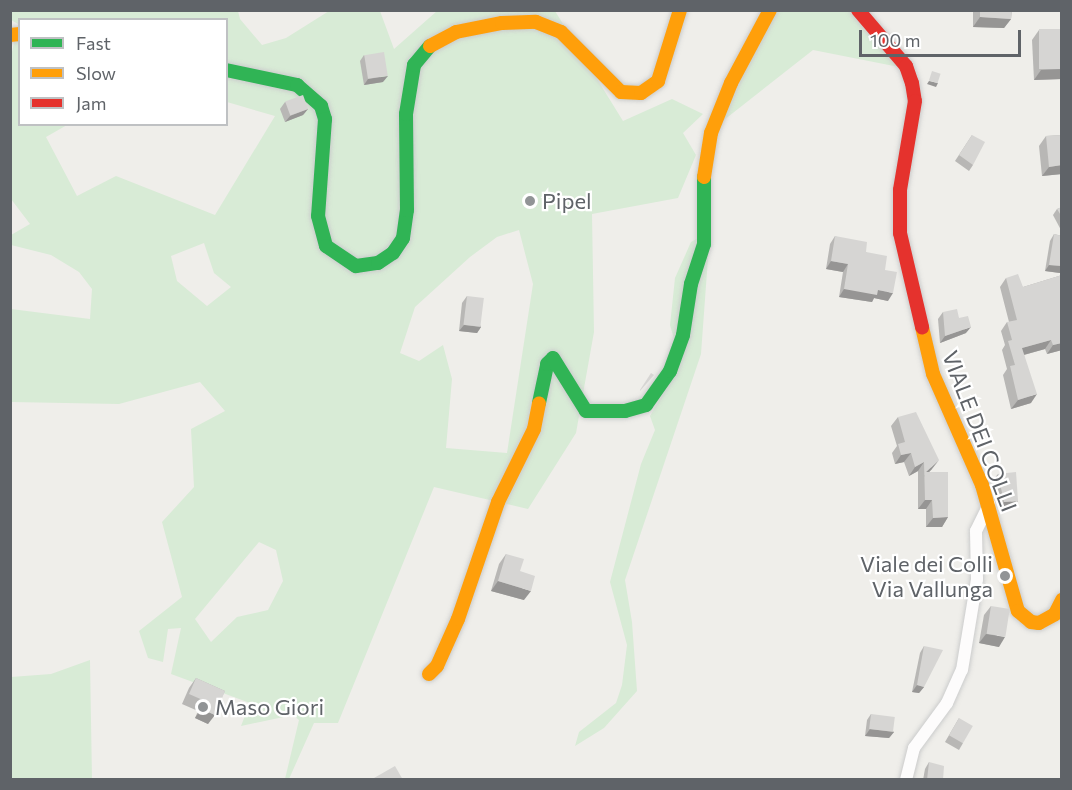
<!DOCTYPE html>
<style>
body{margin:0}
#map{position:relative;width:1072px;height:790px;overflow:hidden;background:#efeeea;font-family:Commissioner,sans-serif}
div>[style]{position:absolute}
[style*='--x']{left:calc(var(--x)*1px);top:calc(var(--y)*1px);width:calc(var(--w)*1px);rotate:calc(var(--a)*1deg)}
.green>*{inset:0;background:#d8ebd6}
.roads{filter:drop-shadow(0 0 2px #cbcccc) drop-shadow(0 0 2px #cbcccc)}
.street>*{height:12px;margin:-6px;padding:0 6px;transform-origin:6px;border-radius:6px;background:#fdfcfc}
.fast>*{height:14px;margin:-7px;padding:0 7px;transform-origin:7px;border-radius:7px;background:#30b455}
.slow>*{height:14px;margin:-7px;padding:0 7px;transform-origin:7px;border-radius:7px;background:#ff9f0a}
.jam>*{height:14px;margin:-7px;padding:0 7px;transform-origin:7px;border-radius:7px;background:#e5322d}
.wall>*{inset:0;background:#b8b7b5}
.shaded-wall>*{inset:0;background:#969594}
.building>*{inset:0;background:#d6d5d3;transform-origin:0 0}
.dots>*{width:16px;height:16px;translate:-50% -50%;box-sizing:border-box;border:3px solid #fff;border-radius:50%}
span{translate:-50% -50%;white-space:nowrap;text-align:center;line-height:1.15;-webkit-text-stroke:4.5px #fff;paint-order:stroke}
.poi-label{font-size:22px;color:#5f6368}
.left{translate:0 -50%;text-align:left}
.right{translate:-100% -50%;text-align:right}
.street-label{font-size:22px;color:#5f6368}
.frame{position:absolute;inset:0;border:12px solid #5f6368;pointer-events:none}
.legend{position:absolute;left:18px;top:18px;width:210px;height:108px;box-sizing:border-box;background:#fff;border:2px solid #bfc1c3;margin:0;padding:8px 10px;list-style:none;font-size:18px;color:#5f6368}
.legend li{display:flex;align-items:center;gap:12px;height:30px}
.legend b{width:30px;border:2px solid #bfc1c3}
.scale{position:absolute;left:859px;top:30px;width:162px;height:27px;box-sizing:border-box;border:3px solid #5f6368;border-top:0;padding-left:8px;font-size:18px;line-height:21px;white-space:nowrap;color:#5f6368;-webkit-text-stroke:4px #fff;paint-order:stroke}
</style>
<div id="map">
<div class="green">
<div style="clip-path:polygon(evenodd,11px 11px,238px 11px,240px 19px,262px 45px,286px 38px,329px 11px,380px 11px,394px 49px,437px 11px,555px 11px,623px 121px,672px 99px,703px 114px,683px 133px,696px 155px,678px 198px,592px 214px,594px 332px,576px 433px,528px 509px,434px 487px,338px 723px,314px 723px,289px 779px,285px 779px,299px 720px,293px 715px,241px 726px,250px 703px,171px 674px,181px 628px,168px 629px,163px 662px,148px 658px,139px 631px,182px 597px,162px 522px,194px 487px,191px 429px,225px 411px,200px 382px,119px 404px,11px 402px,11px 309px,90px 319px,92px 289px,79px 272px,51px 255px,11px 245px,11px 235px,30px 224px,11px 199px,10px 61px,18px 24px,11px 20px,11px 11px,20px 20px,226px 20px,227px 102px,275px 116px,215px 215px,116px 176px,77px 196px,46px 137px,67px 125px,20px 124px,20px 20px,11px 11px,519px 230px,533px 284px,507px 453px,446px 448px,452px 379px,443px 345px,419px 361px,400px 353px,415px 307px,470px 257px,497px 237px,519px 230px,11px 11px,204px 243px,214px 273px,231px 287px,207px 306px,177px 281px,171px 256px,204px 243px,11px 11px,259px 542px,276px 550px,283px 581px,268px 610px,237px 617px,211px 642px,195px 619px,259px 542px)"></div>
<div style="clip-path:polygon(772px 11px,850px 11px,899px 67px,813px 50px,724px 120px,730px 91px)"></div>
<div style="clip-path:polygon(710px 231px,701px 354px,625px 580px,632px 622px,637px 691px,604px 728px,575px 746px,579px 732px,616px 703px,622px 685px,627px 645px,610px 582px,641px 464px,655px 430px,650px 416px,681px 363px,670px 325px,675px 278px,691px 242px)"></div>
<div style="clip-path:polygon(90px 660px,92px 779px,11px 779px,11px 677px,51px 674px)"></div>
</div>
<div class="roads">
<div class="street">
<div style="--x:906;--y:780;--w:33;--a:-76"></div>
<div style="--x:914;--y:748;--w:56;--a:-53.7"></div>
<div style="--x:947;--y:703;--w:36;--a:-66"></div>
<div style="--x:962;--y:670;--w:92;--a:-80.6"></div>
<div style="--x:977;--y:579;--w:48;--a:-91.2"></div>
<div style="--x:976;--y:531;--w:30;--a:-64"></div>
</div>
<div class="fast">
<div style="--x:226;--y:70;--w:73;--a:11.9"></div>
<div style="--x:297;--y:85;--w:32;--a:41"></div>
<div style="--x:321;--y:106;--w:14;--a:73"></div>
<div style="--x:325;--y:119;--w:97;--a:94.1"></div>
<div style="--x:318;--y:216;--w:31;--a:75"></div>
<div style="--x:326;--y:246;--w:36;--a:34"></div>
<div style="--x:356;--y:266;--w:22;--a:-8"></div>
<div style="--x:378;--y:263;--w:18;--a:-34"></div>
<div style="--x:393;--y:253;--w:18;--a:-56"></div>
<div style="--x:403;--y:238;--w:28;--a:-82"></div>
<div style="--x:407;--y:210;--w:96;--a:-90.6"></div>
<div style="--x:406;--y:114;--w:50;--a:-80.7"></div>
<div style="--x:414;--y:65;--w:25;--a:-50"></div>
<div style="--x:539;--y:403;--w:40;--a:-78"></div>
<div style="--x:547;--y:364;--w:8;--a:-45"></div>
<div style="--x:553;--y:358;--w:62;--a:58.1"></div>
<div style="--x:586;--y:411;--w:39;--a:0"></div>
<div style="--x:625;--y:411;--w:22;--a:-16"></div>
<div style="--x:646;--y:405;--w:42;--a:-54.8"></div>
<div style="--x:670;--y:371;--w:38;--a:-70"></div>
<div style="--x:683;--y:335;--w:52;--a:-81.1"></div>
<div style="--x:691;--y:284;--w:42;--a:-72"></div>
<div style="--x:704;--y:244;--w:67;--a:-90"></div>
</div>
<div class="slow">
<div style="--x:10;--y:35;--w:10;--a:-6"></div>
<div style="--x:430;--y:46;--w:30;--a:-28"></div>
<div style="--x:456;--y:32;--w:47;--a:-11.1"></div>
<div style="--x:502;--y:23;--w:34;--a:-2"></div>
<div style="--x:536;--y:22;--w:27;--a:22"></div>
<div style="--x:561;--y:32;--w:85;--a:45"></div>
<div style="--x:621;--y:92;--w:20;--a:3"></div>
<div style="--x:641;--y:93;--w:21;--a:-35"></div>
<div style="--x:658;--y:81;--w:74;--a:-72.8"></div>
<div style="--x:704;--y:177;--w:45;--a:-81"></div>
<div style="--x:711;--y:133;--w:54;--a:-68.2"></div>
<div style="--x:731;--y:83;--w:83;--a:-61.9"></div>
<div style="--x:922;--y:327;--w:48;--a:76.8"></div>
<div style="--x:933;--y:374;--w:121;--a:66.2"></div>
<div style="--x:982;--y:485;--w:131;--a:74.1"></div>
<div style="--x:1018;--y:611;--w:17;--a:40"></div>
<div style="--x:1031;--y:622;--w:8;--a:7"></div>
<div style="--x:1039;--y:623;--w:18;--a:-29"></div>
<div style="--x:1055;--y:614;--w:16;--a:-63"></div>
<div style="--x:429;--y:674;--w:11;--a:-45"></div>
<div style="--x:437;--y:666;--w:51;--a:-65.9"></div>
<div style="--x:458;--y:619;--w:124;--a:-71.1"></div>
<div style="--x:498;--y:502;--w:81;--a:-63.7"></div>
<div style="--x:534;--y:429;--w:26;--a:-79"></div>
</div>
<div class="jam">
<div style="--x:858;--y:10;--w:74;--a:49.4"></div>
<div style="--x:906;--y:66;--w:18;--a:71"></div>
<div style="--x:912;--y:83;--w:18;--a:81"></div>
<div style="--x:915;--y:101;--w:90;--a:99.6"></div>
<div style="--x:900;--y:190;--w:43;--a:90"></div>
<div style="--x:900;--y:233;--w:97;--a:76.8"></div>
</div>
</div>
<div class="wall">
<div style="clip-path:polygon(973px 10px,1012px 10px,1011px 19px,1004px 28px,973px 27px)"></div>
<div style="clip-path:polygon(1062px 29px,1062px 79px,1034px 80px,1032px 40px,1039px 30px)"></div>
<div style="clip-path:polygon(364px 55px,383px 82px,364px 85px,360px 61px)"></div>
<div style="clip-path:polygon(285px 102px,308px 109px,303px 115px,285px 122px,280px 109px)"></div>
<div style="clip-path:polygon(972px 135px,973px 165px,969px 171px,955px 161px)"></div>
<div style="clip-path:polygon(1062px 135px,1062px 174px,1042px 176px,1039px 146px,1046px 136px)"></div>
<div style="clip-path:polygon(1062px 207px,1062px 232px,1053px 215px,1057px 209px)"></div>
<div style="clip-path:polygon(1054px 234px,1062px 236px,1062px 271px,1060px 273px,1045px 271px,1050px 241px)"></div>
<div style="clip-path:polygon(835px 236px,866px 252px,885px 270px,888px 301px,874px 298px,872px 302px,839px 297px,843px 272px,826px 269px,830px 244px)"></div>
<div style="clip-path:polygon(1062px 275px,1062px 350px,1047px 354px,1045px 349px,1024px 355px,1031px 403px,1011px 409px,1003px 375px,1007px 369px,1002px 350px,1005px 345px,1001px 331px,1007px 322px,1009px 322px,1000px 287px,1006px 278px,1023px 287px)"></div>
<div style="clip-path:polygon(467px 296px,481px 327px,477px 333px,459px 331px,462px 303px)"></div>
<div style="clip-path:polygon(943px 312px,959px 318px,966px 333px,940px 343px,938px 319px)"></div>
<div style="clip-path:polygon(898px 417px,932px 469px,929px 472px,948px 517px,942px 527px,926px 527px,926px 509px,918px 509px,918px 471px,909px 476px,904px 462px,895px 464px,892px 453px,897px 446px,891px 426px)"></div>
<div style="clip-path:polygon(998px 474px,1014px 507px,1000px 509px,993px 480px)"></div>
<div style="clip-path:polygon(506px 554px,520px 571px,524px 600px,491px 591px,499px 564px)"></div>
<div style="clip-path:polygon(991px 606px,999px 647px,979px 643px,984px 615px)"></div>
<div style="clip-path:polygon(924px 646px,924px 687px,919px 693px,912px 692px,920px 653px)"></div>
<div style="clip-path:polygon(196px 678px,225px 691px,208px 724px,195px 718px,198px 711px,182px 704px,189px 688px)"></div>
<div style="clip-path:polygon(871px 714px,894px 732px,889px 738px,865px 736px,867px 720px)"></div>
<div style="clip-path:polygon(959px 718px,963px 743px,959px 750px,945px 742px)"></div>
<div style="clip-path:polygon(929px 762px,943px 780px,923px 780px,925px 769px)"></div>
</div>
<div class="shaded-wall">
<div style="clip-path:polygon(980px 17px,1011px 19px,1004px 28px,973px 27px)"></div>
<div style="clip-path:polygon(1062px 69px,1062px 79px,1034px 80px,1041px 70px)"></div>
<div style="clip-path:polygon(388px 76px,383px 82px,364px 85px,368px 79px)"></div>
<div style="clip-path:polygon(929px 81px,938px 83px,936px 87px,927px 84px)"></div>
<div style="clip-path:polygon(308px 109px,303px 115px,285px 122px,290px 116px)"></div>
<div style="clip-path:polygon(1062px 165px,1062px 174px,1042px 176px,1049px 167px)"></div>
<div style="clip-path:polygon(831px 261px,848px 264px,843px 272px,826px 269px)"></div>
<div style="clip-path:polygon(1049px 265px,1062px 266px,1062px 271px,1060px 273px,1045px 271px)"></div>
<div style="clip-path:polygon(844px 289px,878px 290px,893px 293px,888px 301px,874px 298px,872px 302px,839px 297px)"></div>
<div style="clip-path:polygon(464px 325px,481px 327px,477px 333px,459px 331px)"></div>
<div style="clip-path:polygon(971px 327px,966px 333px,940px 343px,945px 336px)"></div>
<div style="clip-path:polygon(1051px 340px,1045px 349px,1016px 357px,1022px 348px)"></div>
<div style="clip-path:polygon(1062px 343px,1062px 350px,1047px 354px,1053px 345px)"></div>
<div style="clip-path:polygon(1037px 394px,1031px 403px,1011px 409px,1018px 400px)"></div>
<div style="clip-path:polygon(911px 453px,904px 462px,895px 464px,901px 455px)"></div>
<div style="clip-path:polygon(939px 460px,932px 469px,924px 477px,926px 472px)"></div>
<div style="clip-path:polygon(924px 462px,918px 471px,909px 476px,915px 467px)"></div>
<div style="clip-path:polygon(925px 500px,932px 500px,926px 509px,918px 509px)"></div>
<div style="clip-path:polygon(1018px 501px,1014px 507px,1000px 509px,1004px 502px)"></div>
<div style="clip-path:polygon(948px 517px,942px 527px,926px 527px,933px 518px)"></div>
<div style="clip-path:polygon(498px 581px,531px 591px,524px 600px,491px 591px)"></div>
<div style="clip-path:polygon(986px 634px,1005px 637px,999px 647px,979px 643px)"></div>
<div style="clip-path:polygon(917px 685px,924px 687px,919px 693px,912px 692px)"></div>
<div style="clip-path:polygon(201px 709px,215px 715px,208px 724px,195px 718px)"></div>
<div style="clip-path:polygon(870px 729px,894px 732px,889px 738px,865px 736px)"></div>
</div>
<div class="building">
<div style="clip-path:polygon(980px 10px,1012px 10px,1011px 19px,980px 17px)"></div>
<div style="left:1062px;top:29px;width:40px;height:23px;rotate:90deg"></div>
<div style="left:384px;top:52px;width:24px;height:20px;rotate:81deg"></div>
<div style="left:932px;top:71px;width:9px;height:10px;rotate:18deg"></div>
<div style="left:303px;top:95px;width:15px;height:19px;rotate:70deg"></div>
<div style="clip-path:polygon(972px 135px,985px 142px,973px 165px,959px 155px)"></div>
<div style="clip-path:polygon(1062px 135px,1062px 165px,1049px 167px,1046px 136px)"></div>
<div style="clip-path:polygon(1062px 207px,1062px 217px,1057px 209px)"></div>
<div style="clip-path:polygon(1054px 234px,1062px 236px,1062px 266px,1049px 265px)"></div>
<div style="clip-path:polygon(835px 236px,867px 242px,866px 252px,887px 256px,885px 270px,897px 272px,893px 293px,878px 290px,877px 295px,844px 289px,848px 264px,831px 261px)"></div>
<div style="clip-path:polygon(1018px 274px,1023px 287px,1062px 275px,1062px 298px,1060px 298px,1062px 302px,1062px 343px,1053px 345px,1051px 340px,1022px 348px,1037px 394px,1018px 400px,1010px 366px,1015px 365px,1008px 341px,1012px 340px,1007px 322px,1017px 320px,1006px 278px)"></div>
<div style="left:467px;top:296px;width:17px;height:29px;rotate:7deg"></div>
<div style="clip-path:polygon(957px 309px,959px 318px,968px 316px,971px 327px,945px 336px,943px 312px)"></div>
<div style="clip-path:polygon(651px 373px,654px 375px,640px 391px,640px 390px)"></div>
<div style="clip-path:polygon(916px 412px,939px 460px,926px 472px,948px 472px,948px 517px,933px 518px,932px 500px,925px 500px,924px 462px,915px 467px,911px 453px,901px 455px,898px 444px,905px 442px,898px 417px)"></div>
<div style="clip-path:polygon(1016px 472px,1018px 501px,1004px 502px,998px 474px)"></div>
<div style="clip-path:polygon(506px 554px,524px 559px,520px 571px,535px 576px,531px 591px,498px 581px)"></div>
<div style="left:991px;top:606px;width:19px;height:28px;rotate:9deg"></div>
<div style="clip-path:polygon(924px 646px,943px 650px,924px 687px,917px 685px)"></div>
<div style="clip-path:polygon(196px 678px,225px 691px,215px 715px,201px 709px,205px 701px,189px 694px)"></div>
<div style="left:871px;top:714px;width:24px;height:15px;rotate:7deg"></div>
<div style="left:959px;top:718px;width:16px;height:20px;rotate:30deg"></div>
<div style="clip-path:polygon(929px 762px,944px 766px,943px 780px,927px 780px)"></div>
<div style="clip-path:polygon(395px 766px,403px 780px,375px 780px,374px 778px)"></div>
</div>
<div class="dots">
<div style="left:530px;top:201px;background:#919496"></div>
<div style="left:1005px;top:576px;background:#919496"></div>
<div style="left:203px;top:707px;background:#919496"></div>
</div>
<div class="poi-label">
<span class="left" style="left:542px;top:201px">Pipel</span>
<span class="right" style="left:993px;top:576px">Viale dei Colli<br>Via Vallunga</span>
<span class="left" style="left:215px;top:707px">Maso Giori</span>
</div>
<div class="street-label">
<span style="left:980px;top:431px;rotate:69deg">VIALE DEI COLLI</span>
</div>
<div class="frame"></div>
<ul class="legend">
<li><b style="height:8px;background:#30b455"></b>Fast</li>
<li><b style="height:8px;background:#ff9f0a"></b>Slow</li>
<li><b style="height:8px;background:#e5322d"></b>Jam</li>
</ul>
<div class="scale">100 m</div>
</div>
